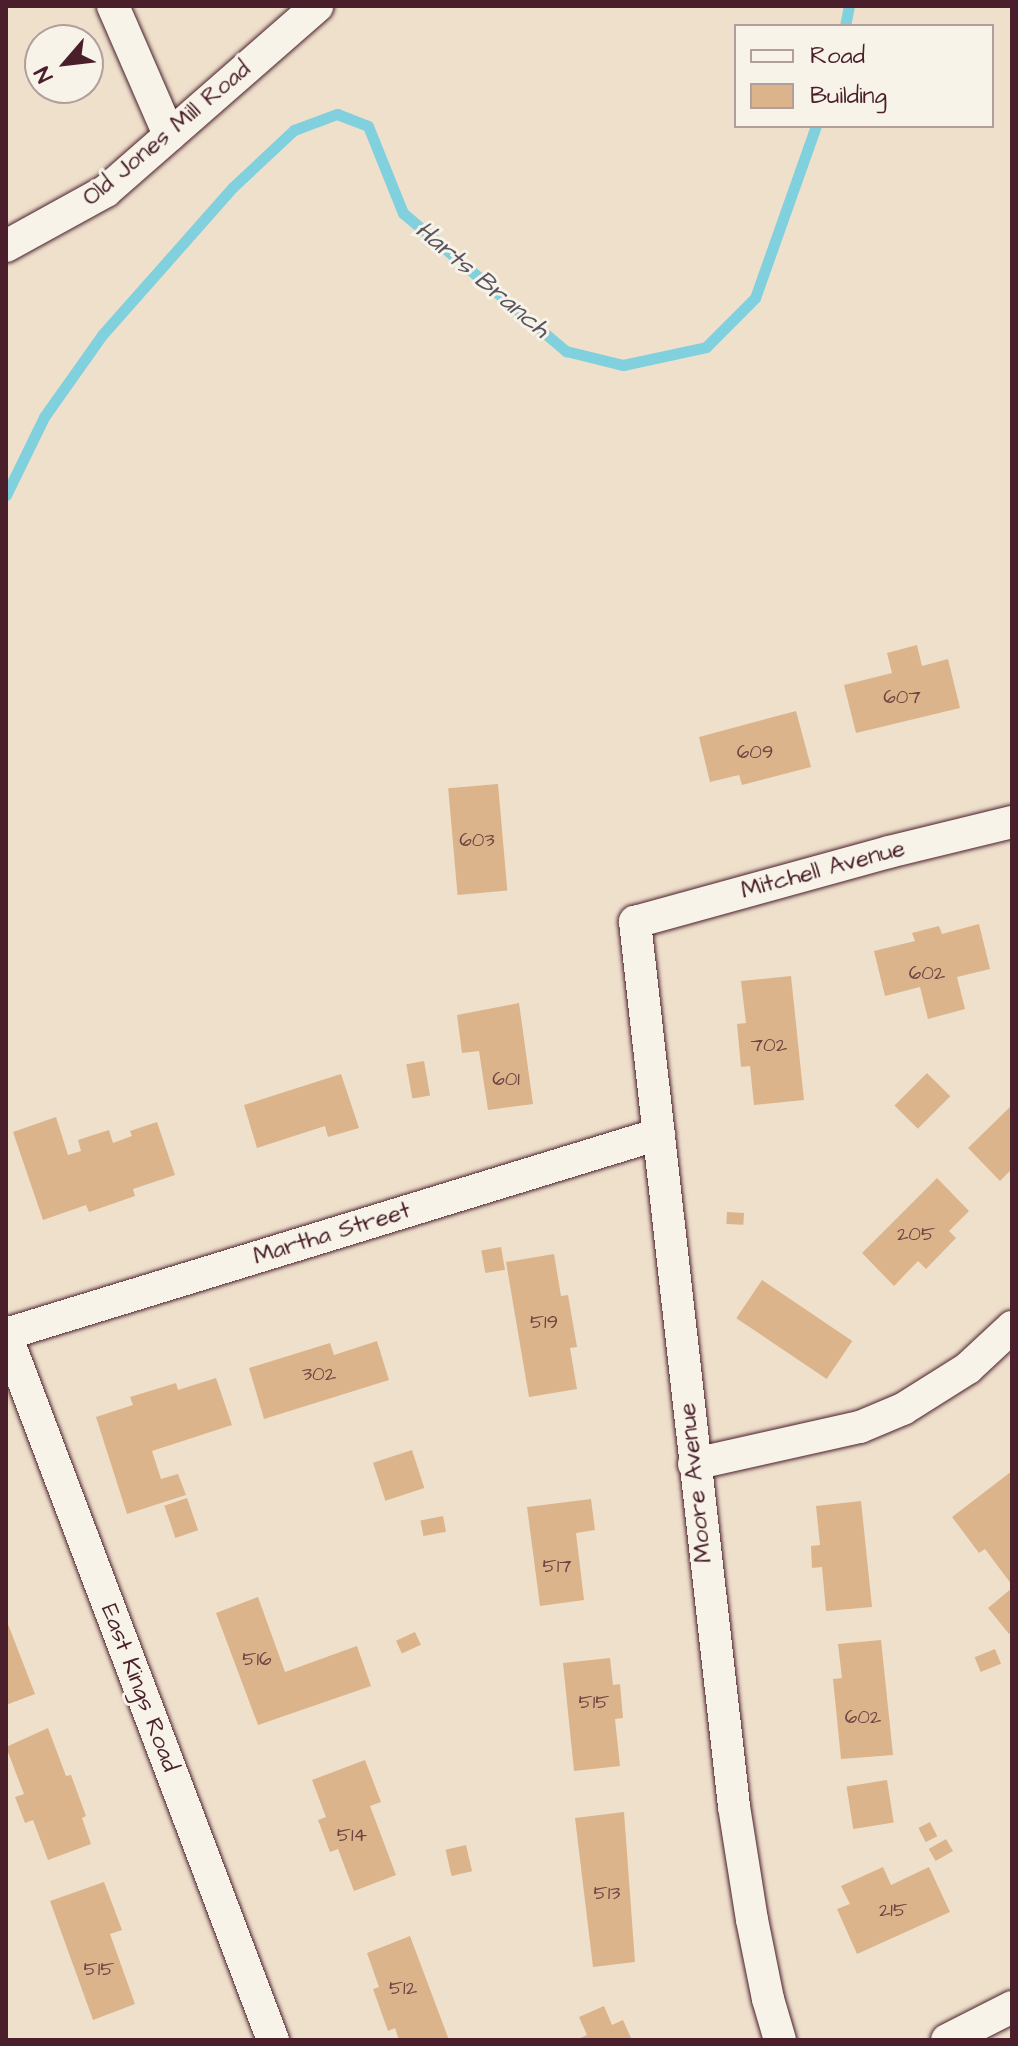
<!DOCTYPE html>
<style>
body{margin:0}
#map{position:relative;width:1018px;height:2046px;overflow:hidden;background:#efe0cc;font-family:"Architects Daughter",sans-serif}
div>[style]{position:absolute}
[style*='--x']{left:calc(var(--x)*1px);top:calc(var(--y)*1px);width:calc(var(--w)*1px);rotate:calc(var(--a)*1deg)}
.stream>*{height:11px;margin:-5.5px;padding:0 5.5px;transform-origin:5.5px;border-radius:5.5px;background:#81d0dd}
.building>*{inset:0;background:#dbb48c;transform-origin:0 0}
.roads{filter:drop-shadow(0 0 2px #4a1f2b) drop-shadow(0 0 2px #4a1f2b)}
.street>*{height:32px;margin:-16px;padding:0 16px;transform-origin:16px;border-radius:16px;background:#f7f3e8}
span{translate:-50% -50%;white-space:nowrap;text-align:center;line-height:1.15;-webkit-text-stroke:6px #f7f3e8;paint-order:stroke}
.number-label{font-size:20px;color:#6e4443}
.number-label span{-webkit-text-stroke-width:0}
.street-label{font-size:24px;color:#4a1f2b}
.water-label{font-size:26px;color:#5a5460;font-style:italic}
.frame{position:absolute;inset:0;border:8px solid #4a1f2b;pointer-events:none}
.legend{position:absolute;left:734px;top:24px;width:260px;height:104px;box-sizing:border-box;background:#f7f3e8;border:2px solid #b29e9c;margin:0;padding:10px 14px;list-style:none;font-size:24px;color:#4a1f2b}
.legend li{display:flex;align-items:center;gap:16px;height:40px}
.legend b{width:40px;border:2px solid #b29e9c}
.north{position:absolute;left:24px;top:24px;width:80px;height:80px;box-sizing:border-box;background:#f7f3e8;border:2px solid #b29e9c;border-radius:50%;rotate:242deg;font-size:22px;font-weight:700;line-height:32px;text-align:center;color:#4a1f2b}
.north::after{content:'';display:block;margin:auto;width:28px;height:36px;background:#4a1f2b;clip-path:polygon(50% 0,100% 100%,50% 72%,0 100%)}
</style>
<div id="map">
<div class="stream">
<div style="--x:845;--y:26;--w:20;--a:-79"></div>
<div style="--x:6;--y:495;--w:87;--a:-64"></div>
<div style="--x:44;--y:417;--w:100;--a:-54.7"></div>
<div style="--x:102;--y:335;--w:198;--a:-48.5"></div>
<div style="--x:233;--y:187;--w:83;--a:-43.1"></div>
<div style="--x:294;--y:130;--w:46;--a:-20.4"></div>
<div style="--x:337;--y:114;--w:33;--a:21"></div>
<div style="--x:368;--y:126;--w:94;--a:68.1"></div>
<div style="--x:403;--y:213;--w:214;--a:40.3"></div>
<div style="--x:566;--y:351;--w:59;--a:13.8"></div>
<div style="--x:623;--y:365;--w:85;--a:-12.2"></div>
<div style="--x:706;--y:347;--w:69;--a:-45"></div>
<div style="--x:755;--y:298;--w:182;--a:-70.5"></div>
</div>
<div class="building">
<div style="clip-path:polygon(917px 645px,922px 666px,948px 659px,960px 708px,856px 733px,844px 685px,892px 673px,887px 653px)"></div>
<div style="clip-path:polygon(796px 711px,811px 767px,742px 785px,739px 775px,710px 782px,699px 737px)"></div>
<div style="left:498px;top:784px;width:107px;height:50px;rotate:85deg"></div>
<div style="clip-path:polygon(979px 924px,990px 969px,957px 977px,965px 1009px,928px 1019px,920px 987px,885px 996px,874px 951px,915px 941px,912px 933px,939px 926px,942px 934px)"></div>
<div style="clip-path:polygon(791px 976px,804px 1100px,754px 1105px,750px 1066px,741px 1067px,737px 1024px,746px 1023px,741px 981px)"></div>
<div style="clip-path:polygon(519px 1003px,533px 1104px,488px 1110px,479px 1051px,462px 1053px,457px 1015px)"></div>
<div style="left:424px;top:1061px;width:35px;height:18px;rotate:80deg"></div>
<div style="left:927px;top:1073px;width:33px;height:46px;rotate:45deg"></div>
<div style="clip-path:polygon(341px 1074px,359px 1128px,328px 1137px,325px 1126px,257px 1148px,244px 1105px)"></div>
<div style="clip-path:polygon(1012px 1105px,1012px 1169px,1000px 1181px,968px 1148px)"></div>
<div style="clip-path:polygon(56px 1117px,68px 1155px,81px 1151px,78px 1140px,109px 1130px,113px 1143px,132px 1136px,130px 1131px,157px 1122px,175px 1175px,133px 1189px,135px 1196px,89px 1212px,86px 1205px,43px 1220px,13px 1132px)"></div>
<div style="clip-path:polygon(937px 1178px,969px 1211px,949px 1231px,956px 1238px,926px 1269px,918px 1261px,894px 1286px,862px 1253px)"></div>
<div style="left:727px;top:1212px;width:17px;height:12px;rotate:3deg"></div>
<div style="left:501px;top:1247px;width:23px;height:20px;rotate:80deg"></div>
<div style="clip-path:polygon(554px 1254px,561px 1296px,568px 1295px,577px 1347px,570px 1348px,577px 1389px,529px 1397px,506px 1262px)"></div>
<div style="left:762px;top:1280px;width:109px;height:46px;rotate:34deg"></div>
<div style="clip-path:polygon(377px 1341px,389px 1380px,264px 1419px,249px 1368px,330px 1343px,334px 1355px)"></div>
<div style="clip-path:polygon(216px 1378px,232px 1425px,152px 1451px,161px 1479px,178px 1474px,186px 1495px,127px 1514px,96px 1417px,133px 1405px,130px 1397px,176px 1383px,178px 1390px)"></div>
<div style="left:412px;top:1450px;width:40px;height:41px;rotate:72deg"></div>
<div style="clip-path:polygon(1012px 1471px,1012px 1585px,985px 1549px,979px 1553px,952px 1517px)"></div>
<div style="left:187px;top:1498px;width:34px;height:24px;rotate:71deg"></div>
<div style="clip-path:polygon(591px 1499px,595px 1530px,576px 1533px,584px 1600px,540px 1606px,527px 1507px)"></div>
<div style="clip-path:polygon(861px 1501px,872px 1607px,826px 1611px,822px 1567px,812px 1568px,811px 1546px,820px 1545px,816px 1506px)"></div>
<div style="left:443px;top:1516px;width:16px;height:23px;rotate:79deg"></div>
<div style="clip-path:polygon(1012px 1588px,1012px 1632px,1009px 1634px,988px 1608px)"></div>
<div style="clip-path:polygon(258px 1597px,285px 1672px,357px 1646px,371px 1686px,258px 1725px,216px 1613px)"></div>
<div style="clip-path:polygon(6px 1619px,35px 1694px,6px 1705px)"></div>
<div style="left:415px;top:1632px;width:14px;height:21px;rotate:65deg"></div>
<div style="clip-path:polygon(881px 1640px,893px 1755px,841px 1759px,833px 1679px,842px 1678px,838px 1644px)"></div>
<div style="left:995px;top:1649px;width:16px;height:22px;rotate:68deg"></div>
<div style="clip-path:polygon(610px 1658px,613px 1685px,620px 1684px,623px 1718px,615px 1719px,620px 1766px,574px 1771px,563px 1663px)"></div>
<div style="clip-path:polygon(48px 1728px,66px 1776px,71px 1775px,86px 1816px,82px 1818px,91px 1844px,48px 1860px,33px 1820px,25px 1823px,15px 1797px,24px 1794px,6px 1747px)"></div>
<div style="clip-path:polygon(365px 1760px,381px 1802px,370px 1806px,396px 1875px,354px 1891px,338px 1849px,330px 1852px,318px 1820px,326px 1817px,312px 1780px)"></div>
<div style="left:887px;top:1780px;width:43px;height:41px;rotate:81deg"></div>
<div style="clip-path:polygon(624px 1812px,635px 1962px,593px 1967px,575px 1818px)"></div>
<div style="left:930px;top:1822px;width:16px;height:13px;rotate:63deg"></div>
<div style="left:946px;top:1839px;width:14px;height:20px;rotate:60deg"></div>
<div style="left:466px;top:1845px;width:27px;height:21px;rotate:77deg"></div>
<div style="clip-path:polygon(883px 1867px,891px 1885px,929px 1867px,950px 1912px,857px 1954px,837px 1909px,850px 1904px,841px 1886px)"></div>
<div style="clip-path:polygon(104px 1882px,122px 1930px,110px 1934px,135px 2004px,93px 2020px,50px 1901px)"></div>
<div style="clip-path:polygon(410px 1936px,449px 2040px,399px 2040px,395px 2028px,388px 2031px,373px 1989px,379px 1987px,367px 1953px)"></div>
<div style="clip-path:polygon(604px 2006px,612px 2025px,623px 2020px,632px 2040px,576px 2040px,587px 2035px,579px 2017px)"></div>
</div>
<div class="roads">
<div class="street">
<div style="--x:113;--y:6;--w:141;--a:66.5"></div>
<div style="--x:6;--y:246;--w:114;--a:-28.8"></div>
<div style="--x:106;--y:191;--w:281;--a:-41.2"></div>
<div style="--x:6;--y:1334;--w:683;--a:-17.03"></div>
<div style="--x:6;--y:1335;--w:754;--a:69.26"></div>
<div style="--x:694;--y:1464;--w:170;--a:-12.6"></div>
<div style="--x:860;--y:1427;--w:47;--a:-22.7"></div>
<div style="--x:903;--y:1409;--w:77;--a:-32.2"></div>
<div style="--x:968;--y:1368;--w:60;--a:-43"></div>
<div style="--x:780;--y:2040;--w:43;--a:-106.3"></div>
<div style="--x:768;--y:1999;--w:81;--a:-101.4"></div>
<div style="--x:752;--y:1920;--w:115;--a:-99"></div>
<div style="--x:734;--y:1806;--w:890;--a:-96.39"></div>
<div style="--x:635;--y:922;--w:263;--a:-15.4"></div>
<div style="--x:889;--y:852;--w:127;--a:-13.7"></div>
<div style="--x:947;--y:2040;--w:73;--a:-26.9"></div>
</div>
</div>
<div class="number-label">
<span style="left:902px;top:697px">607</span>
<span style="left:755px;top:752px">609</span>
<span style="left:477px;top:840px">603</span>
<span style="left:927px;top:973px">602</span>
<span style="left:769px;top:1045px">702</span>
<span style="left:506px;top:1079px">601</span>
<span style="left:916px;top:1234px">205</span>
<span style="left:544px;top:1322px">519</span>
<span style="left:319px;top:1374px">302</span>
<span style="left:557px;top:1566px">517</span>
<span style="left:257px;top:1659px">516</span>
<span style="left:594px;top:1702px">515</span>
<span style="left:863px;top:1717px">602</span>
<span style="left:352px;top:1835px">514</span>
<span style="left:607px;top:1893px">513</span>
<span style="left:893px;top:1910px">215</span>
<span style="left:99px;top:1969px">515</span>
<span style="left:403px;top:1988px">512</span>
</div>
<div class="street-label">
<span style="left:167px;top:134px;rotate:-40deg">Old Jones Mill Road</span>
<span style="left:823px;top:870px;rotate:-15deg">Mitchell Avenue</span>
<span style="left:332px;top:1234px;rotate:-17deg">Martha Street</span>
<span style="left:696px;top:1483px;rotate:-96deg">Moore Avenue</span>
<span style="left:139px;top:1688px;rotate:69deg">East Kings Road</span>
</div>
<div class="water-label">
<span style="left:482px;top:280px;rotate:40deg">Harts Branch</span>
</div>
<div class="frame"></div>
<ul class="legend">
<li><b style="height:10px;background:#f7f3e8"></b>Road</li>
<li><b style="height:22px;background:#dbb48c"></b>Building</li>
</ul>
<div class="north">N</div>
</div>
